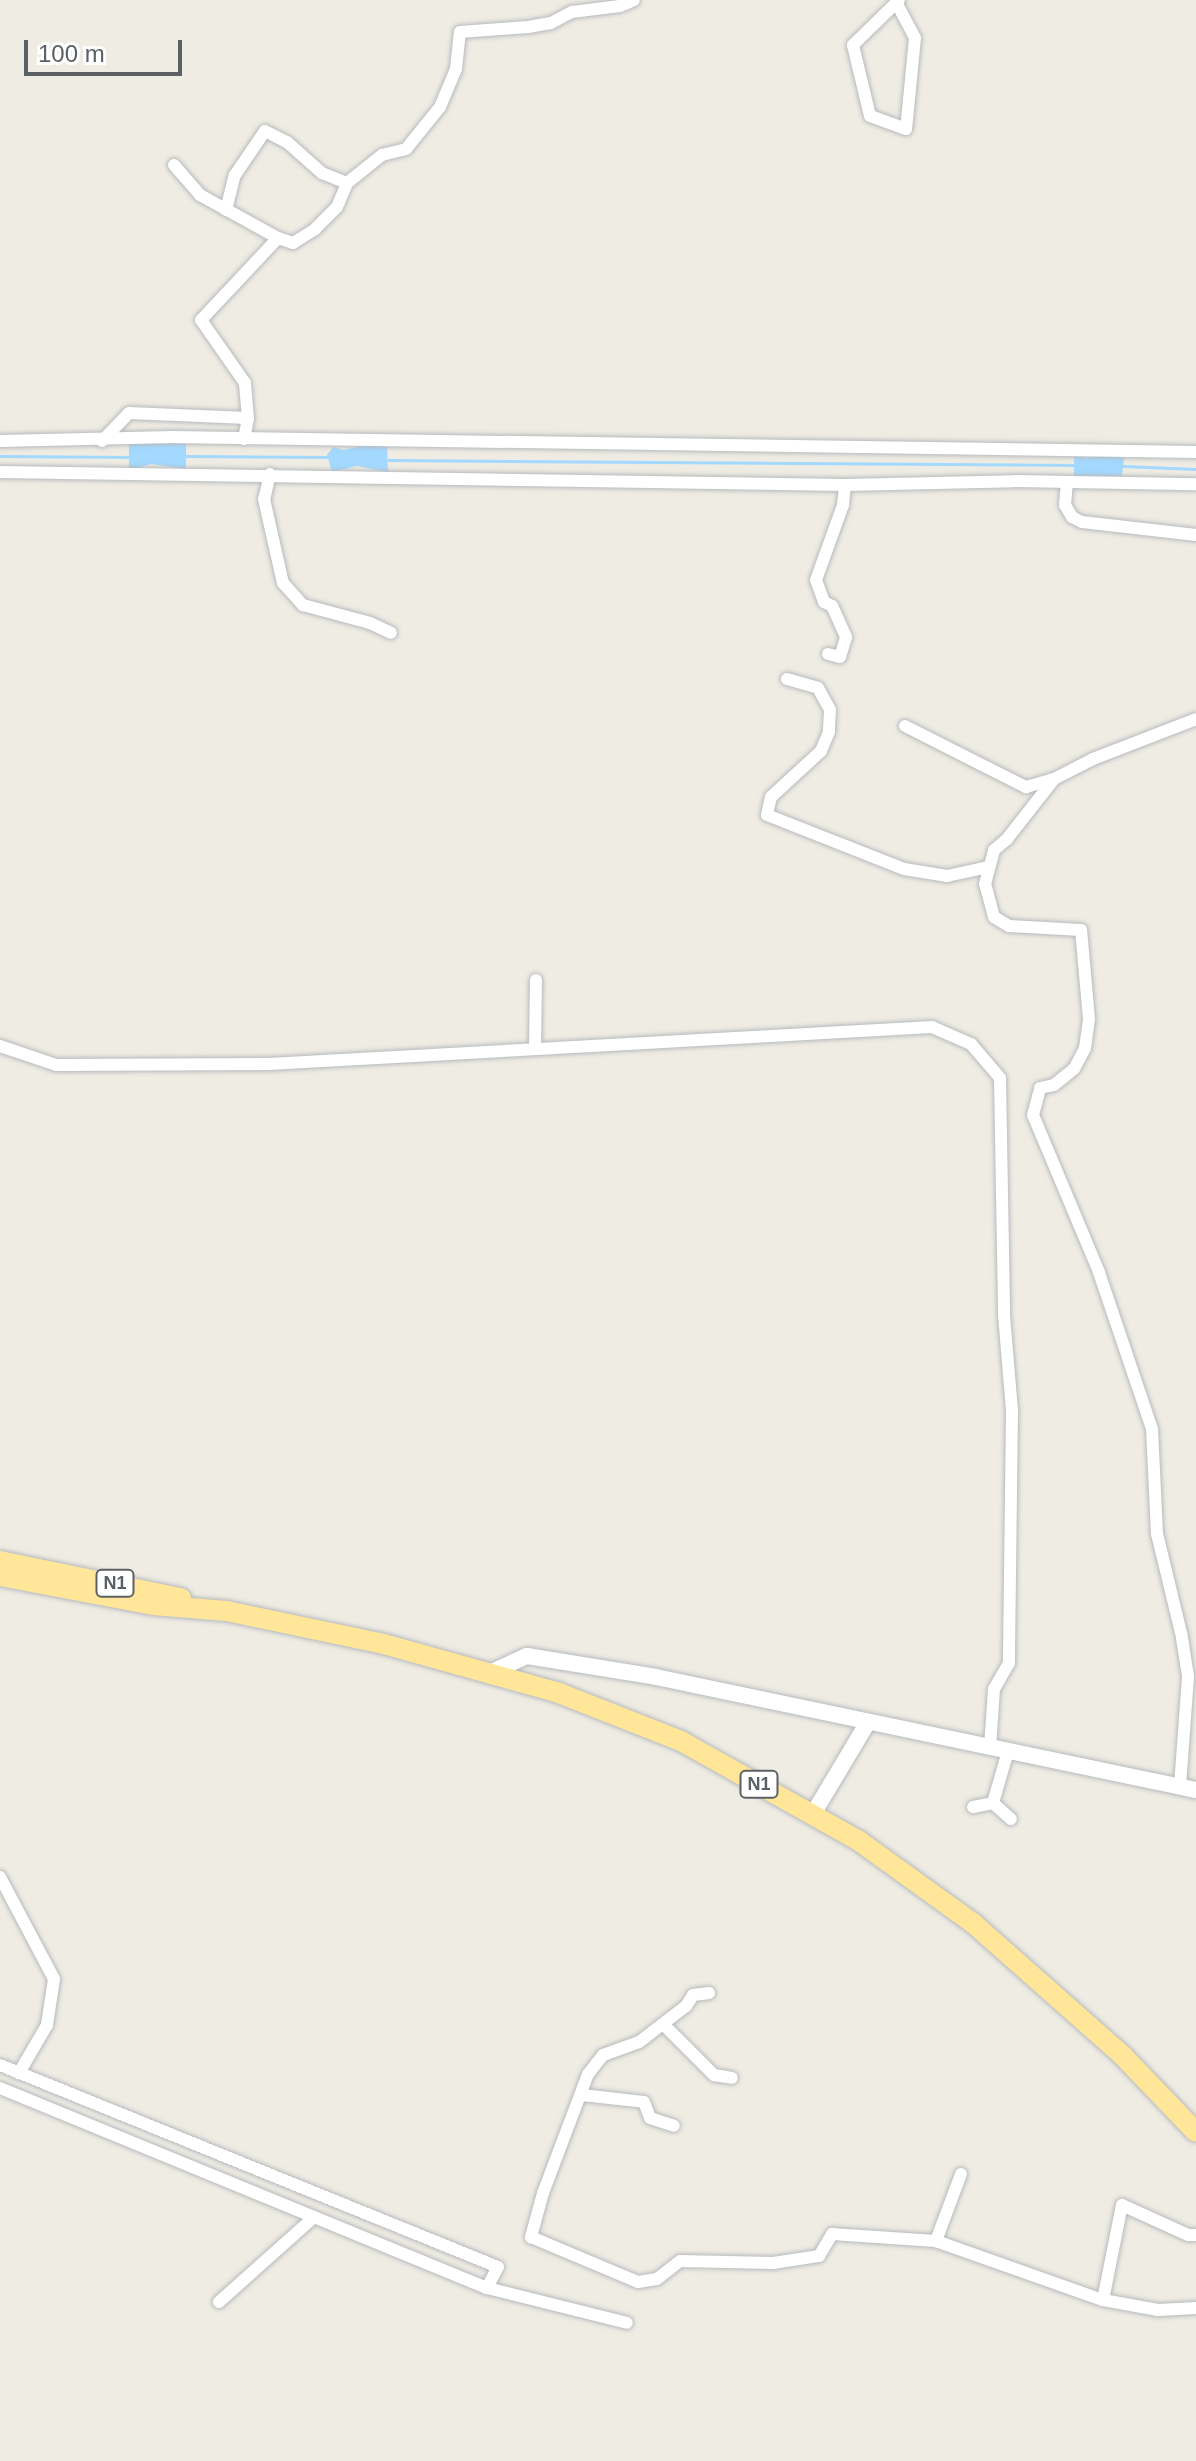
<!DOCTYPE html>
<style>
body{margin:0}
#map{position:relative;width:1196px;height:2461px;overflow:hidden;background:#efece3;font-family:Helvetica,sans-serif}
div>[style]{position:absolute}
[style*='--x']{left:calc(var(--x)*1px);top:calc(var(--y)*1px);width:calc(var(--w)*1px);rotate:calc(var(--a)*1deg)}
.water>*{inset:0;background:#a3d9ff}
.stream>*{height:3px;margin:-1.5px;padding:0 1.5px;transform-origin:1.5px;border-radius:1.5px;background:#a3d9ff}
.roads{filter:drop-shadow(0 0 2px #b6babe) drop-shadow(0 0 2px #b6babe)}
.minor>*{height:12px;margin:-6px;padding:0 6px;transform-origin:6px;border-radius:6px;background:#fff}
.secondary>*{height:16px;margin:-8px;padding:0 8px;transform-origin:8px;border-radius:8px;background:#fff}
.trunk>*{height:20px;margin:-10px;padding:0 10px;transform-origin:10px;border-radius:10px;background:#ffe699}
span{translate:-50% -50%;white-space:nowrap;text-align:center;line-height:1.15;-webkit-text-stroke:6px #fff;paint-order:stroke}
.shield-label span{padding:2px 6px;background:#fff;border:2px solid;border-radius:6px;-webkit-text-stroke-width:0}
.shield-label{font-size:18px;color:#5b6065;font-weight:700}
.scale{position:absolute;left:24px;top:40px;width:158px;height:36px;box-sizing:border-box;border:4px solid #5b6065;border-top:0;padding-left:10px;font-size:24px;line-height:28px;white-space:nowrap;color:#5b6065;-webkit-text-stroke:6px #fff;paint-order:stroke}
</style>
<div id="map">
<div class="water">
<div style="clip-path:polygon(129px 444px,186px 444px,186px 469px,151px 464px,129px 471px)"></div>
<div style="clip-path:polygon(366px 445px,387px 446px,388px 472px,357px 466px,332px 472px,327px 455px,333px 447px,344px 450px)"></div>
<div style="clip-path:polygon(1104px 453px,1124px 458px,1122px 476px,1098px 476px,1095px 481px,1074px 478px,1074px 456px,1087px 458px)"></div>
</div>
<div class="stream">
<div style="--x:0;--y:456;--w:130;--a:0.4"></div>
<div style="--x:186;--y:456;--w:141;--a:0.4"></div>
<div style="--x:388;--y:460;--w:686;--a:0.42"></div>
<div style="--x:1123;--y:466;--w:73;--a:2.4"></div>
</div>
<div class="roads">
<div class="minor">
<div style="--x:897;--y:4;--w:38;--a:62"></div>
<div style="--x:915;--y:38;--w:91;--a:95.6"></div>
<div style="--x:906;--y:129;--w:38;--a:-160"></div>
<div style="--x:870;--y:116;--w:73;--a:-103.5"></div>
<div style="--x:853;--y:45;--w:64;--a:-44.4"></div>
<div style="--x:174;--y:165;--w:40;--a:49"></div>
<div style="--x:200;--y:195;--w:89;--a:28.9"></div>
<div style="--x:226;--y:210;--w:36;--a:-76"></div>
<div style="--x:235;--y:175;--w:53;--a:-55.7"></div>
<div style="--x:265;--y:131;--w:25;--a:27"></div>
<div style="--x:287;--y:142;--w:47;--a:41.5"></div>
<div style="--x:322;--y:173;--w:27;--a:22"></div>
<div style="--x:244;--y:439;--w:21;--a:-79"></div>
<div style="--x:248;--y:418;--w:35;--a:-95"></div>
<div style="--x:245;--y:383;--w:77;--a:-124.9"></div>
<div style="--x:201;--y:320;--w:112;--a:-46.8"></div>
<div style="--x:278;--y:238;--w:16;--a:18"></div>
<div style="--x:293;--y:243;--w:26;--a:-32"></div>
<div style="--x:315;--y:229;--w:31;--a:-45"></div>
<div style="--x:337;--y:207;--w:26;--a:-67"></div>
<div style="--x:347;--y:183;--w:45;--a:-38.7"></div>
<div style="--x:382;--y:155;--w:25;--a:-14"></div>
<div style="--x:406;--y:149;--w:54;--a:-51"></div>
<div style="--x:440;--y:107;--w:41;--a:-67.2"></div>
<div style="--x:456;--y:69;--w:37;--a:-84"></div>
<div style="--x:460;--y:32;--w:68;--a:-4.2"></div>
<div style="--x:528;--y:27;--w:23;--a:-10"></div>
<div style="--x:551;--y:23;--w:24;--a:-28"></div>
<div style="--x:572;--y:12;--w:48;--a:-7.1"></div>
<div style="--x:620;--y:6;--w:15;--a:-23"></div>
<div style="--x:0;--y:441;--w:172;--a:-1.3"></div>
<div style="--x:172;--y:437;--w:1024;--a:0.84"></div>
<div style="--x:102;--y:441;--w:39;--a:-46"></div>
<div style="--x:129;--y:413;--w:119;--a:2.4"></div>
<div style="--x:0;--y:472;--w:845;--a:0.88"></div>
<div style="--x:845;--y:485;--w:171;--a:-1.3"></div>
<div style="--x:1016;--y:481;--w:180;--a:1"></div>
<div style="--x:270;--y:474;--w:26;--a:103"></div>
<div style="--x:264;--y:499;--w:86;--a:77.3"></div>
<div style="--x:283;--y:583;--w:30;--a:48"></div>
<div style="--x:303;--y:605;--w:69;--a:15"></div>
<div style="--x:370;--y:623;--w:23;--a:25"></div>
<div style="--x:1067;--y:482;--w:23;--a:95"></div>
<div style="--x:1065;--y:505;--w:14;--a:60"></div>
<div style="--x:1072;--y:517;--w:11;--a:27"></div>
<div style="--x:1082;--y:522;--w:115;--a:6.5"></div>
<div style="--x:828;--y:654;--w:12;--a:14"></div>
<div style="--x:840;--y:657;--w:21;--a:-73"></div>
<div style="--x:846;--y:637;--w:34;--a:-114"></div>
<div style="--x:832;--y:606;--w:9;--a:-153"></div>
<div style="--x:824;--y:602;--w:23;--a:-110"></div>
<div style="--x:816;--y:580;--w:80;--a:-70.2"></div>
<div style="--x:843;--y:505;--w:20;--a:-84"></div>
<div style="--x:787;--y:679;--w:32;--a:16"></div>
<div style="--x:818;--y:688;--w:25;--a:61"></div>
<div style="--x:830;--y:710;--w:22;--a:93"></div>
<div style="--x:829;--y:732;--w:21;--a:113"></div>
<div style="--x:821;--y:751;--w:68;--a:137.4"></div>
<div style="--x:771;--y:797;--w:18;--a:103"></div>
<div style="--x:767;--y:815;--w:147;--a:21.5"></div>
<div style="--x:904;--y:869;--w:44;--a:9.2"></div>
<div style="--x:947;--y:876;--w:43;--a:-12.1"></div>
<div style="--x:905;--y:726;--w:136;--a:26.8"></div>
<div style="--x:1026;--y:787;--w:29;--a:-16"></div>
<div style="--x:0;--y:1046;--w:59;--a:18.7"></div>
<div style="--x:56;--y:1065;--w:213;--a:-0.3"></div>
<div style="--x:269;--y:1064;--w:664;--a:-3.19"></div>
<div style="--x:932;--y:1027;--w:43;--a:23.6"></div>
<div style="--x:971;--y:1044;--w:45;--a:49.5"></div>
<div style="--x:1000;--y:1078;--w:237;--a:89"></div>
<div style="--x:1004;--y:1315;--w:95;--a:85.2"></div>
<div style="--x:1012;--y:1410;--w:253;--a:90.7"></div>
<div style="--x:1009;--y:1663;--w:30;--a:120"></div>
<div style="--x:994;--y:1689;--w:58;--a:93.9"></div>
<div style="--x:535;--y:1049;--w:69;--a:-89.2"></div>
<div style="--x:1180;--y:1786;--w:110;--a:-85.8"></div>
<div style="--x:1188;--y:1676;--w:39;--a:-99"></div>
<div style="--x:1182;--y:1637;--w:106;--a:-103.6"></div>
<div style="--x:1157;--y:1534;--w:105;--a:-92.7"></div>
<div style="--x:1152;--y:1429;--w:166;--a:-108.7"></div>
<div style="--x:1099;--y:1272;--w:170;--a:-112.8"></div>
<div style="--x:1033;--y:1115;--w:28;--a:-75"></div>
<div style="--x:1040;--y:1088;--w:14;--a:-12"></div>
<div style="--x:1054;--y:1085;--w:26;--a:-39"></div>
<div style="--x:1074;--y:1069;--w:24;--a:-62"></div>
<div style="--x:1085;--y:1048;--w:29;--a:-82"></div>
<div style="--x:1089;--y:1019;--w:89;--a:-95.1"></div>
<div style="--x:1081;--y:930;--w:72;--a:-176.8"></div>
<div style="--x:1009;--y:926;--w:17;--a:-149"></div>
<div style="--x:994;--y:917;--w:34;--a:-105"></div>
<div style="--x:985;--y:884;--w:35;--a:-75"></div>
<div style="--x:994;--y:850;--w:17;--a:-40"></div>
<div style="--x:1007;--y:839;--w:76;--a:-51.9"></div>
<div style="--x:1054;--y:779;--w:44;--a:-27.1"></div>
<div style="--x:1093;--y:759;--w:110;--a:-21.2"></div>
<div style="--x:993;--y:1803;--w:24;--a:42"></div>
<div style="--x:973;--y:1807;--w:20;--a:-11"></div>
<div style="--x:993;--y:1803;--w:54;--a:-73.9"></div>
<div style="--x:0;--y:1877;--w:115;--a:62.1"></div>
<div style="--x:54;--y:1979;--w:47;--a:98.7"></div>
<div style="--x:47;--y:2025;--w:56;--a:120.3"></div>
<div style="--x:709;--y:1993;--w:16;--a:173"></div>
<div style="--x:693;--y:1995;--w:13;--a:122"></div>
<div style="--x:686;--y:2006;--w:59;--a:142.5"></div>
<div style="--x:639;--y:2042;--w:38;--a:160"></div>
<div style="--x:603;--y:2055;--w:24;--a:128"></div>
<div style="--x:588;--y:2074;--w:127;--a:110.7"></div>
<div style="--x:543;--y:2193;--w:46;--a:105.3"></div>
<div style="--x:531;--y:2237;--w:116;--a:22.8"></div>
<div style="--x:638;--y:2282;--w:19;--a:-9"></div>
<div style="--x:657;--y:2279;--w:29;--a:-38"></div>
<div style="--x:680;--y:2261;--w:93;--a:1.2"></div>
<div style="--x:773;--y:2263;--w:47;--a:-8.7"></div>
<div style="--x:819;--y:2256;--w:26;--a:-59"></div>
<div style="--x:832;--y:2234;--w:104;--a:3.9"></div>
<div style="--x:664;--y:2025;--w:71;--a:45"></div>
<div style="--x:714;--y:2075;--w:18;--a:9"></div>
<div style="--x:0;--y:2065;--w:537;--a:22.08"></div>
<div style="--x:498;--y:2267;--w:24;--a:118"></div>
<div style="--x:0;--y:2088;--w:526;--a:22.33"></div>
<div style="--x:487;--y:2288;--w:144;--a:14"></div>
<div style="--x:582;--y:2095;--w:62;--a:6.4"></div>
<div style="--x:644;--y:2102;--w:17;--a:69"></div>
<div style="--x:650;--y:2118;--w:25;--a:18"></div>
<div style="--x:961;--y:2174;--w:72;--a:110.5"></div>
<div style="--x:936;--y:2241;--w:177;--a:19.5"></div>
<div style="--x:1103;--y:2300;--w:56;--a:10.3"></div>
<div style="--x:1158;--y:2310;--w:38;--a:-3"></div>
<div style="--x:1103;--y:2300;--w:97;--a:-78.7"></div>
<div style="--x:1122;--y:2205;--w:72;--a:24.4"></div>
<div style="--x:1188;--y:2235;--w:8;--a:0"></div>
<div style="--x:219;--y:2302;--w:127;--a:-41.8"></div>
</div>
<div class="secondary">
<div style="--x:492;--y:1672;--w:38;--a:-25"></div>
<div style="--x:527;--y:1656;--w:131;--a:9.2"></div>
<div style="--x:656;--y:1677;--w:552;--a:11.82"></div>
<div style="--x:813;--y:1814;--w:107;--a:-59.1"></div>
</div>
<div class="trunk">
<div style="--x:0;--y:1561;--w:185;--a:11.6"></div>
<div style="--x:0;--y:1576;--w:156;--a:10.7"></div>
<div style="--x:153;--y:1605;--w:74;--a:4.6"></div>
<div style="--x:227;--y:1611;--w:160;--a:11.9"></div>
<div style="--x:384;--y:1644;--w:182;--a:15.6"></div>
<div style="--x:559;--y:1693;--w:131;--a:21.5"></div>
<div style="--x:681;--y:1741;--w:204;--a:29.3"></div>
<div style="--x:859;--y:1841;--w:142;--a:35.8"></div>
<div style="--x:974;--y:1924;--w:199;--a:41.5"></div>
<div style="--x:1123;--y:2056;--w:105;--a:46.2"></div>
</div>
</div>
<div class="shield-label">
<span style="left:115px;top:1583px">N1</span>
<span style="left:759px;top:1784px">N1</span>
</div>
<div class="scale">100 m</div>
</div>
